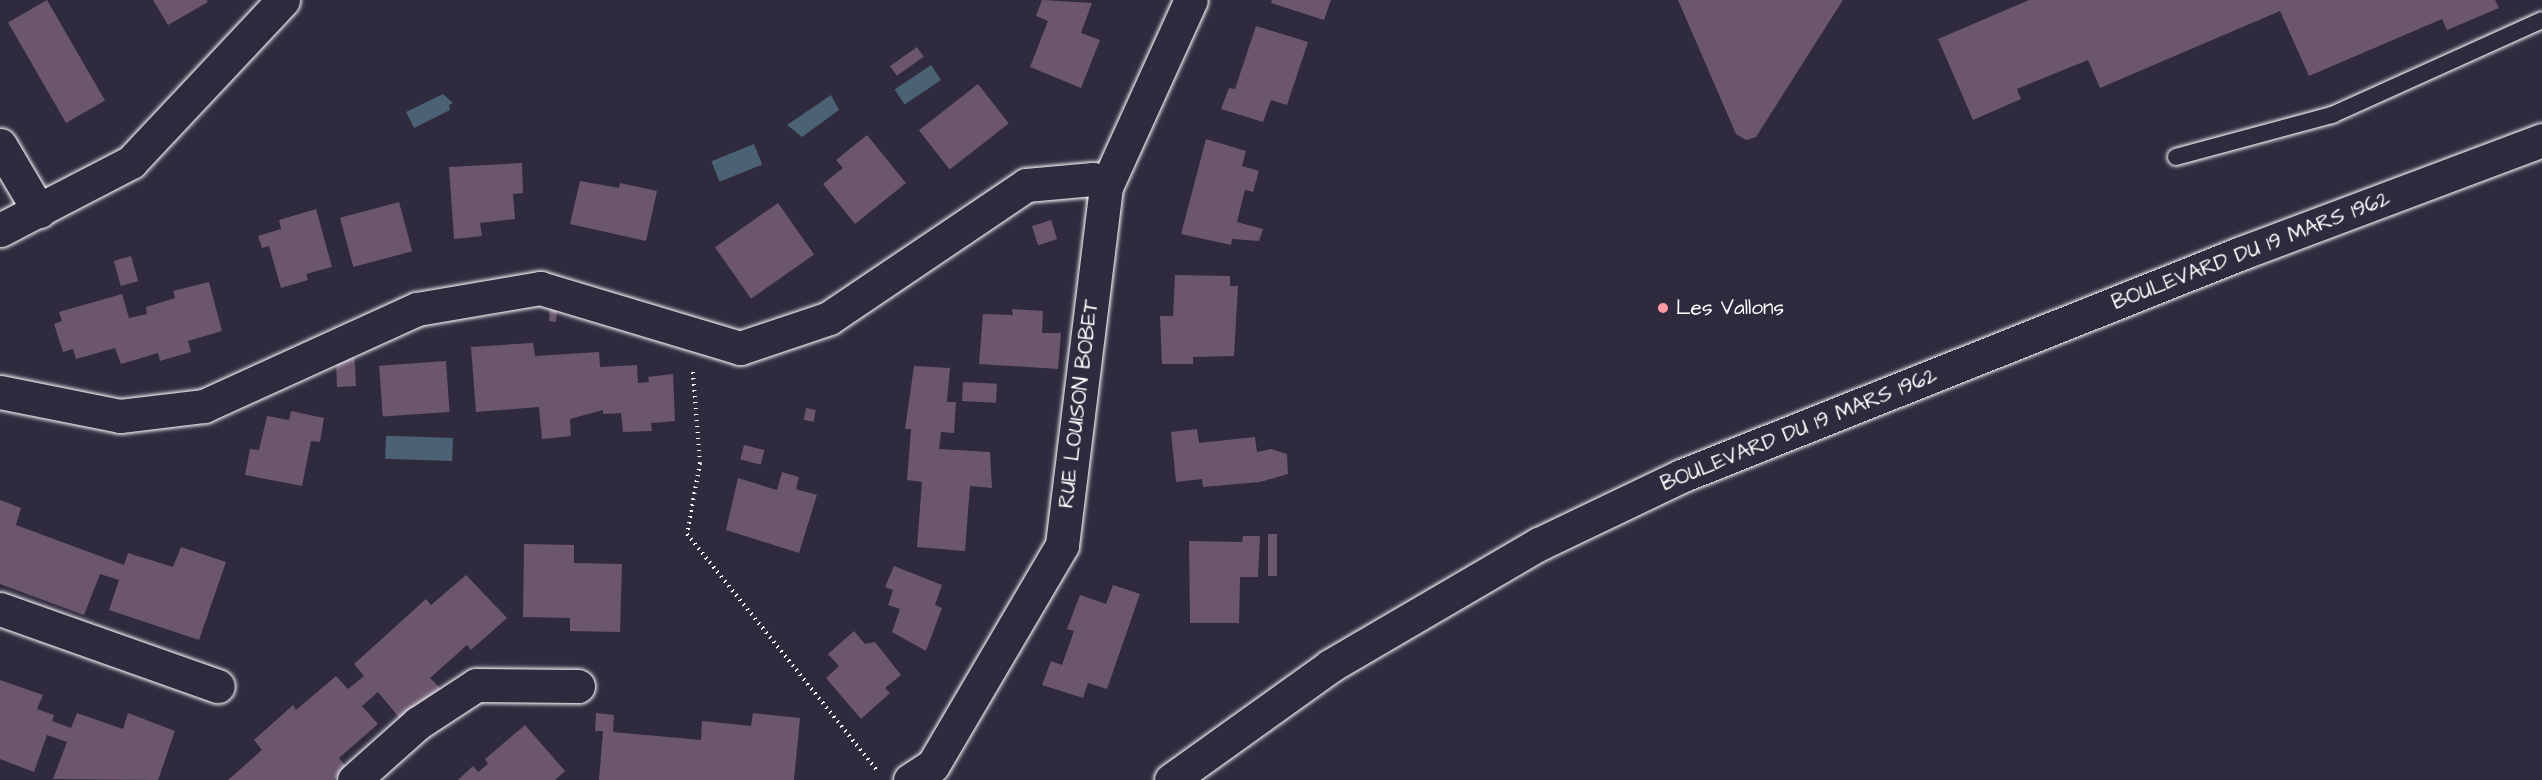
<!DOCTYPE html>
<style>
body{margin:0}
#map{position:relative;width:2542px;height:780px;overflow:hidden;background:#2f2a3d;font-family:"Architects Daughter",sans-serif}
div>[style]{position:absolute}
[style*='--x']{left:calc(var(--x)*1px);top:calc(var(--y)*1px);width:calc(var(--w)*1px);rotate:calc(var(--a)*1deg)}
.water>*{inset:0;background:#4a6273;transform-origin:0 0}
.building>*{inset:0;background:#6b566e;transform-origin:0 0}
.path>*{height:4px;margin-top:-2px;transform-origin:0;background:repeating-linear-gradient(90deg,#fff 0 1.5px,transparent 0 6px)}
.roads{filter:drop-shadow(0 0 2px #fff) drop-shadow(0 0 2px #fff)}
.service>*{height:16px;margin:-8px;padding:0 8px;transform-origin:8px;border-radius:8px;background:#2f2a3d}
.minor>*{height:33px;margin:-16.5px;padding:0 16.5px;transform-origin:16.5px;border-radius:16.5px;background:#2f2a3d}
.secondary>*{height:33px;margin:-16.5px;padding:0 16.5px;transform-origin:16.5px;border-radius:16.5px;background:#2f2a3d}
.dots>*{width:16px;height:16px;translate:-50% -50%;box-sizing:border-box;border:3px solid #2f2a3d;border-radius:50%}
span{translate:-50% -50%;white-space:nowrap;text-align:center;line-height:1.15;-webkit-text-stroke:4.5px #2f2a3d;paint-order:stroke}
.street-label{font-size:21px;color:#fff}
.poi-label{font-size:21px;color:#fff}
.left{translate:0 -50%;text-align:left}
</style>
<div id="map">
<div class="water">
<div style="left:931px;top:65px;width:18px;height:44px;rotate:56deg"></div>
<div style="clip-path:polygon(443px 94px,453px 103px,449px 105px,450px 110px,414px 128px,406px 112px)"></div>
<div style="clip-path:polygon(831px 95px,839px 110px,802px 137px,787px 125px)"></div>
<div style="left:754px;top:144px;width:22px;height:46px;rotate:68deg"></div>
<div style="left:453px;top:438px;width:23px;height:67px;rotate:92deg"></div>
</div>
<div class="building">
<div style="left:47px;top:0;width:116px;height:45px;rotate:60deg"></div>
<div style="clip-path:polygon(153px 0,206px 0,208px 2px,168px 25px)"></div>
<div style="clip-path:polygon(1042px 0,1092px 3px,1081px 33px,1100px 40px,1081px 88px,1030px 67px,1048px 21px,1036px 16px)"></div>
<div style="clip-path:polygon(1272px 0,1331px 0,1324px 20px,1271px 3px)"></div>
<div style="clip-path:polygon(1678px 0,1843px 0,1756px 137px,1746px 140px,1736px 134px)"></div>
<div style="clip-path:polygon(2029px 0,2495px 0,2499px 8px,2447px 30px,2442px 19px,2309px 76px,2280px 11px,2100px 88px,2088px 60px,2017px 89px,2021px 99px,1973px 120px,1938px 39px)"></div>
<div style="clip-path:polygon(1256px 26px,1308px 42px,1287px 105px,1271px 100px,1263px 122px,1221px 109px,1229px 88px,1235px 89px)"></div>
<div style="left:917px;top:47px;width:12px;height:33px;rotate:55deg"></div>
<div style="left:978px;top:84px;width:50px;height:75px;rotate:52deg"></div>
<div style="clip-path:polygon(867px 135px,906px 183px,855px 224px,823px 184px,843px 168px,836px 160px)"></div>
<div style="clip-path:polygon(1206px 139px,1246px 151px,1242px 166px,1259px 171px,1253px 192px,1245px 190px,1237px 222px,1263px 229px,1259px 241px,1232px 239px,1231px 245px,1181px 234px)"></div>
<div style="clip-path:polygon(522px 163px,523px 193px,513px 194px,515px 219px,480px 223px,482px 236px,454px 239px,449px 167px)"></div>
<div style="clip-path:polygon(580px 181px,619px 188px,620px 183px,657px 191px,646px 241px,570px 224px)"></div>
<div style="left:399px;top:202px;width:51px;height:61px;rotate:75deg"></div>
<div style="left:778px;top:203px;width:63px;height:77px;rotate:55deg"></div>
<div style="clip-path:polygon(316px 209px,332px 267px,306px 274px,308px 280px,281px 288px,269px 246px,262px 248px,258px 236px,281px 229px,279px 220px)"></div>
<div style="left:1051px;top:220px;width:20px;height:20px;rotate:72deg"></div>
<div style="left:131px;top:256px;width:26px;height:18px;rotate:74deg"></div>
<div style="clip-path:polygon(1175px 275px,1230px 276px,1230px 286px,1238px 286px,1234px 356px,1193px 357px,1193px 364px,1162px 364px,1160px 316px,1173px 316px)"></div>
<div style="clip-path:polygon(209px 282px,222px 331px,188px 341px,191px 352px,160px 361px,158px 353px,121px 364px,115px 348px,76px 359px,73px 349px,63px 352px,54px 324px,62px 321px,59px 312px,122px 294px,129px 318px,147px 314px,146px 307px,175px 298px,173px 291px)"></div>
<div style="clip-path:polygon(550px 302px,557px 311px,556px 322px,549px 321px)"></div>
<div style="clip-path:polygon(1012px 309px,1043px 311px,1042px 333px,1061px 333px,1058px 369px,979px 364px,983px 314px,1013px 315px)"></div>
<div style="clip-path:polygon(533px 343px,535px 356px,599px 352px,600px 367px,637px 365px,638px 383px,649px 382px,648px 377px,673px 374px,675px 421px,651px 423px,652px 431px,623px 432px,621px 413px,603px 414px,603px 410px,570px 419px,571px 436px,542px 439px,539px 407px,476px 412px,471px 347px)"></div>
<div style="clip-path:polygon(354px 348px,356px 386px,337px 387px,336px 358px)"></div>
<div style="left:446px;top:361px;width:51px;height:67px;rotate:86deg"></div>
<div style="clip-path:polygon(914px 366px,950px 368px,947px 402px,956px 402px,954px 433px,941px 432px,939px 449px,990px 452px,992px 488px,970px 486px,965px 551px,917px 547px,922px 482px,907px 480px,911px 429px,905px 429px)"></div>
<div style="left:963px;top:382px;width:34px;height:19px;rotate:3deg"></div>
<div style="left:806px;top:408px;width:10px;height:12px;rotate:11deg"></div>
<div style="clip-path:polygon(291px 411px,324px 418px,320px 442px,311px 441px,302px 486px,245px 475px,250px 449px,259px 450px,267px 416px,289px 420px)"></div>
<div style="clip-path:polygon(1197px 429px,1199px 443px,1255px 437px,1257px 452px,1271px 449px,1287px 454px,1288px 474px,1260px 482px,1203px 487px,1202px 479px,1176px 482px,1171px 432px)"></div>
<div style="left:744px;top:445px;width:21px;height:15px;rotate:14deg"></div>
<div style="clip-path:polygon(782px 472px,799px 477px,796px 489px,817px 495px,799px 553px,726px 530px,738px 478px,777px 490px)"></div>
<div style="clip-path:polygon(0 500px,21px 508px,16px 525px,124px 565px,128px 553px,173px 567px,181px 547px,226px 562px,199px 640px,109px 610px,119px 580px,100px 574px,84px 615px,0 584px)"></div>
<div style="left:1268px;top:534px;width:9px;height:42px"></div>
<div style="clip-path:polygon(1243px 536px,1260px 536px,1258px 577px,1240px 577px,1239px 623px,1190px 623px,1189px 541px,1242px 542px)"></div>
<div style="clip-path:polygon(524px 544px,574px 545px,574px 563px,622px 564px,620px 632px,570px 631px,570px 618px,523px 617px)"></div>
<div style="clip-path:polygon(894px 566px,942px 585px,935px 605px,942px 608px,926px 651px,892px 632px,900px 609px,888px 605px,893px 590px,885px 587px)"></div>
<div style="clip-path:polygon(466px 575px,507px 618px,471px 650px,467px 645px,430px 678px,441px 689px,402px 721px,378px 692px,362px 706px,378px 724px,339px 758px,347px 768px,333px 780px,228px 780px,262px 750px,254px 740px,293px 705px,296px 710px,336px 676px,348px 689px,364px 676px,354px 664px,426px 599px,431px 605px)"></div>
<div style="clip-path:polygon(1113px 585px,1140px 594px,1107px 689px,1088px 683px,1083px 698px,1042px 685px,1051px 661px,1062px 665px,1074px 631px,1067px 629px,1080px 595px,1106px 604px)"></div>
<div style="clip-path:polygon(854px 631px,865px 644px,875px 642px,901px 675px,885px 688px,890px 693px,861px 719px,826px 678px,839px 666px,828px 654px)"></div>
<div style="clip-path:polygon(0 680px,43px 695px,37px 709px,54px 715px,52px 721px,71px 728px,77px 713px,123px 729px,128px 713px,175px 731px,158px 780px,53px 779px,67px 742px,47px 735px,34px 772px,0 759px)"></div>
<div style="clip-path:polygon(596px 713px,614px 715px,613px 732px,701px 740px,702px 721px,751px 726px,753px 713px,800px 718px,794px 780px,599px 780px,603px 731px,595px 731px)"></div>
<div style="clip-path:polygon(525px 725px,565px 771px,555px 780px,458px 780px,473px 766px,478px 772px,488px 764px,485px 759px)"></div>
</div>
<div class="path">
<div style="--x:693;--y:372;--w:91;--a:85.6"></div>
<div style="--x:700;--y:463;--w:72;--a:100.4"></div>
<div style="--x:687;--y:534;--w:303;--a:51.2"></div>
</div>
<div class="roads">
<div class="service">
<div style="--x:2176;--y:157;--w:162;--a:-15.1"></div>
<div style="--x:2332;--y:115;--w:230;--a:-24.3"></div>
</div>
<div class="minor">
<div style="--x:0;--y:145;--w:77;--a:59.4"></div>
<div style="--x:0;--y:230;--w:148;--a:-27.4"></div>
<div style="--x:131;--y:162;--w:222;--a:-46.8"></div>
<div style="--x:0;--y:392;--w:122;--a:11.3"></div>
<div style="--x:120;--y:416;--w:85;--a:-6.8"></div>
<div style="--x:204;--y:406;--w:234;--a:-24.5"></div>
<div style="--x:417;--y:309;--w:125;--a:-9.7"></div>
<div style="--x:540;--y:288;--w:209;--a:16.7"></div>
<div style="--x:740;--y:348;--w:94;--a:-18.6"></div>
<div style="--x:829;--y:318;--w:238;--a:-34"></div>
<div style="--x:1026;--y:185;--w:67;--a:-5.1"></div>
<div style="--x:1093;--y:179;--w:15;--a:32"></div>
<div style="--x:0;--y:609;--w:231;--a:19.5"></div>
<div style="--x:354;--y:780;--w:86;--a:-41.7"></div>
<div style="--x:418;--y:723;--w:69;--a:-33.2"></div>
<div style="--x:476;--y:685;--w:102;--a:0.6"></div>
<div style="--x:910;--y:780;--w:27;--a:-33"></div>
<div style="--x:933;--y:765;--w:255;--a:-59.6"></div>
<div style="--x:1062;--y:545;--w:361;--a:-83"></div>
<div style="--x:1106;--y:187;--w:205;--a:-65.6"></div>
</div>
<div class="secondary">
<div style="--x:1171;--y:780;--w:196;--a:-35.6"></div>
<div style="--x:1330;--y:666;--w:242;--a:-30.3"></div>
<div style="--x:1539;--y:544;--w:157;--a:-25.6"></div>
<div style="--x:1681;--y:476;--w:601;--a:-21.7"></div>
<div style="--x:2239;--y:254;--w:324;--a:-20.6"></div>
</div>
</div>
<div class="dots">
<div style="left:1663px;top:308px;background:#ff9aa2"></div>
</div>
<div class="street-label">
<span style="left:2251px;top:251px;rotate:-21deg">BOULEVARD DU 19 MARS 1962</span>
<span style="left:1079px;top:404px;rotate:-83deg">RUE LOUISON BOBET</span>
<span style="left:1799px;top:430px;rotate:-22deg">BOULEVARD DU 19 MARS 1962</span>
</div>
<div class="poi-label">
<span class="left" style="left:1676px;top:308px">Les Vallons</span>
</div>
</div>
